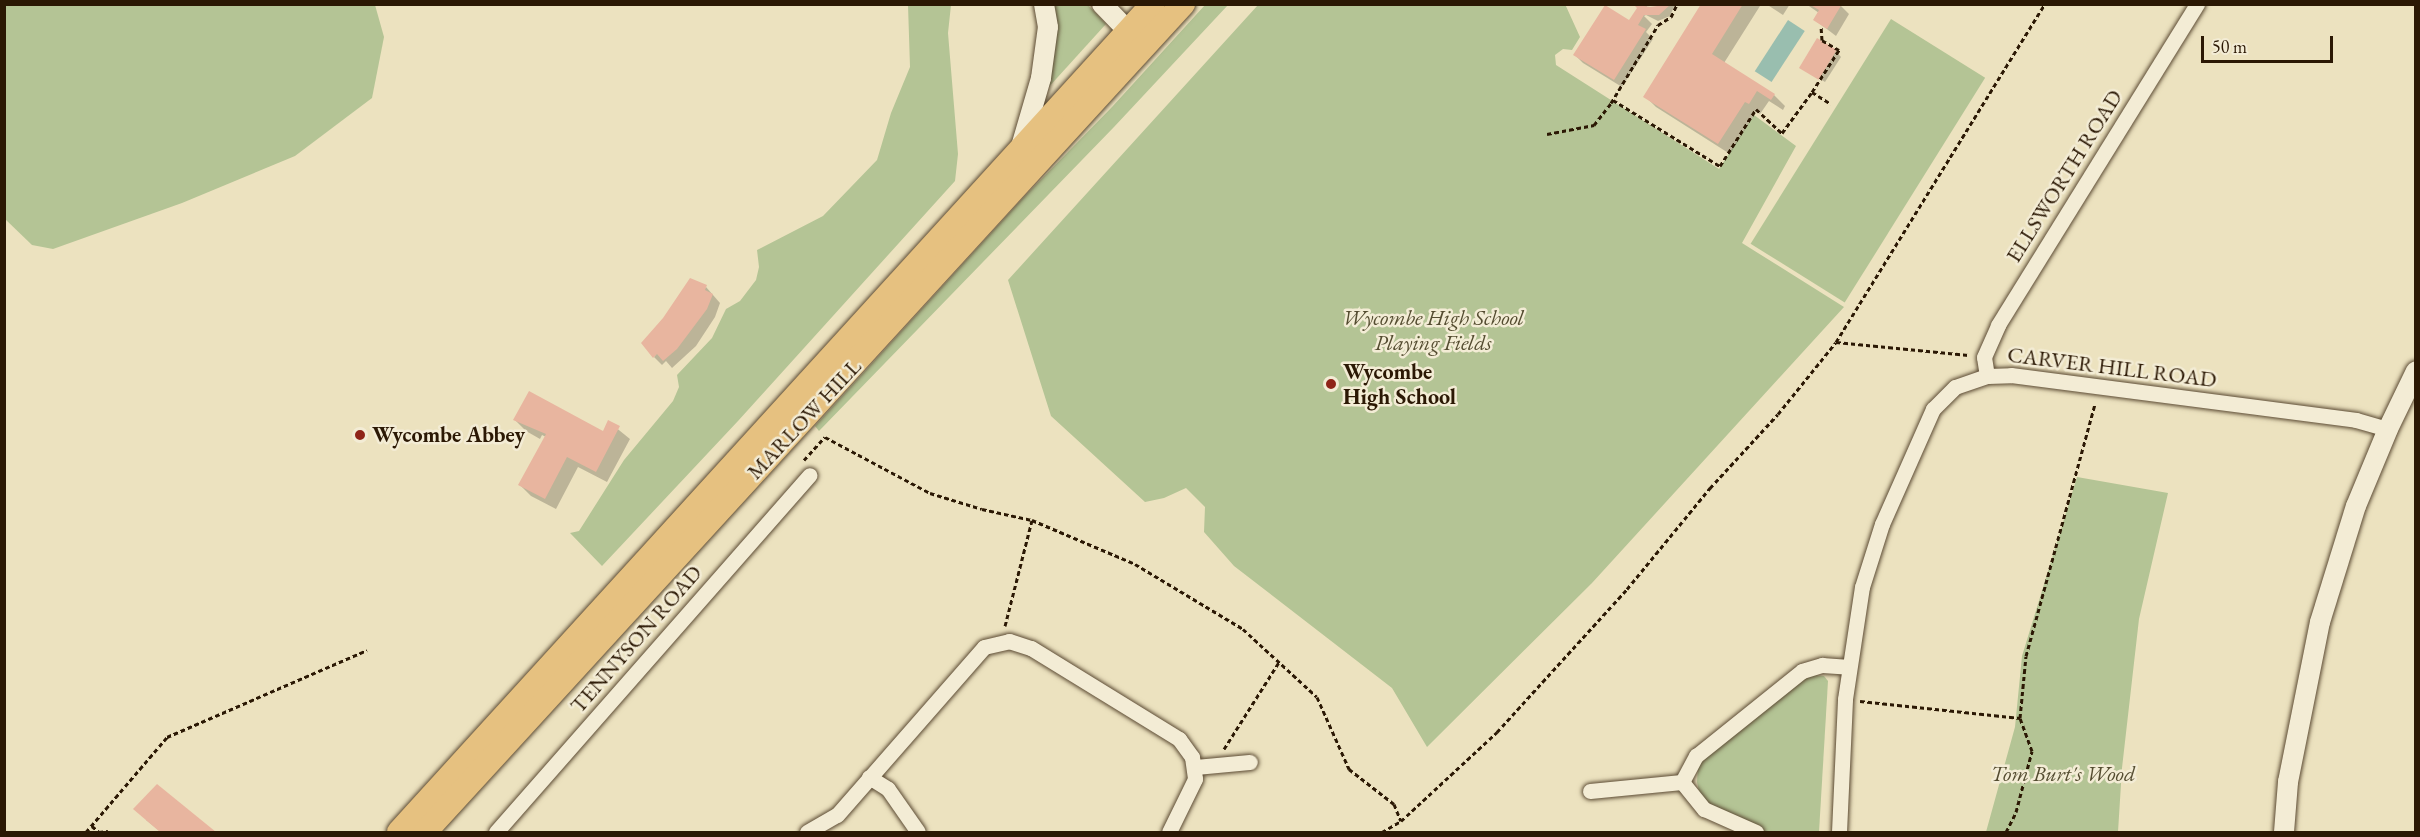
<!DOCTYPE html>
<style>
body{margin:0}
#map{position:relative;width:2420px;height:837px;overflow:hidden;background:#ece2bf;font-family:"EB Garamond",serif}
div>[style]{position:absolute}
[style*='--x']{left:calc(var(--x)*1px);top:calc(var(--y)*1px);width:calc(var(--w)*1px);rotate:calc(var(--a)*1deg)}
.green>*{inset:0;background:#b4c495;transform-origin:0 0}
.water>*{inset:0;background:#99beaf;transform-origin:0 0}
.shadow>*{inset:0;background:#0003}
.building>*{inset:0;background:#e8b59f;transform-origin:0 0}
.path>*{height:3px;margin-top:-1.5px;transform-origin:0;background:repeating-linear-gradient(90deg,#2b1804 0 4.5px,transparent 0 7.5px)}
.roads{filter:drop-shadow(0 0 2px #5b4a33) drop-shadow(0 0 2px #5b4a33)}
.minor>*{height:15px;margin:-7.5px;padding:0 7.5px;transform-origin:7.5px;border-radius:7.5px;background:#f3ecd5}
.tertiary>*{height:20px;margin:-10px;padding:0 10px;transform-origin:10px;border-radius:10px;background:#f3ecd5}
.primary>*{height:24px;margin:-12px;padding:0 12px;transform-origin:12px;border-radius:12px;background:#e6c180}
.dots>*{width:16px;height:16px;translate:-50% -50%;box-sizing:border-box;border:3px solid #f3ecd5;border-radius:50%}
span{translate:-50% -50%;white-space:nowrap;text-align:center;line-height:1.15;-webkit-text-stroke:5px #f3ecd5;paint-order:stroke}
.street-label{font-size:22px;color:#2b1804}
.park-label{font-size:22px;color:#544c30;font-style:italic}
.poi-label{font-size:22px;color:#2b1804;font-weight:700}
.left{translate:0 -50%;text-align:left}
.frame{position:absolute;inset:0;border:6px solid #2b1804;pointer-events:none}
.scale{position:absolute;left:2201px;top:36px;width:132px;height:27px;box-sizing:border-box;border:3px solid #2b1804;border-top:0;padding-left:8px;font-size:18px;line-height:21px;white-space:nowrap;color:#2b1804;-webkit-text-stroke:4px #f3ecd5;paint-order:stroke}
</style>
<div id="map">
<div class="green">
<div style="clip-path:polygon(1565px 4px,1580px 37px,1572px 50px,1563px 49px,1555px 55px,1556px 65px,1719px 169px,1754px 115px,1796px 146px,1742px 243px,1844px 307px,1592px 583px,1427px 747px,1392px 688px,1234px 566px,1204px 532px,1205px 507px,1186px 488px,1164px 498px,1145px 502px,1051px 416px,1008px 280px,1258px 5px)"></div>
<div style="clip-path:polygon(4px 5px,375px 5px,384px 37px,372px 98px,295px 156px,182px 203px,53px 249px,32px 245px,5px 219px)"></div>
<div style="clip-path:polygon(908px 5px,951px 5px,948px 33px,958px 154px,955px 181px,738px 421px,602px 566px,570px 533px,579px 531px,624px 460px,673px 401px,679px 387px,677px 375px,712px 338px,726px 309px,740px 301px,756px 280px,759px 267px,757px 250px,823px 216px,877px 160px,891px 113px,910px 67px)"></div>
<div style="clip-path:polygon(1047px 5px,1088px 5px,1106px 24px,1047px 89px)"></div>
<div style="clip-path:polygon(1205px 5px,1228px 5px,1114px 127px,819px 431px,815px 426px,1023px 198px,1112px 107px)"></div>
<div style="left:1891px;top:19px;width:111px;height:265px;rotate:32deg"></div>
<div style="clip-path:polygon(2077px 477px,2168px 493px,2139px 619px,2122px 768px,2118px 832px,1986px 832px,2015px 727px,2022px 656px)"></div>
<div style="clip-path:polygon(1813px 675px,1824px 676px,1828px 681px,1819px 832px,1765px 832px,1709px 807px,1700px 796px,1697px 782px,1698px 767px,1702px 759px,1804px 677px)"></div>
</div>
<div class="water">
<div style="left:1788px;top:20px;width:20px;height:61px;rotate:33deg"></div>
</div>
<div class="shadow">
<div style="clip-path:polygon(1636px 4px,1646px 4px,1647px 7px,1655px 9px,1661px 4px,1675px 4px,1670px 16px,1658px 21px,1646px 15px,1644px 16px,1652px 24px,1646px 32px,1653px 39px,1622px 87px,1583px 63px,1575px 55px,1643px 15px)"></div>
<div style="clip-path:polygon(1703px 4px,1760px 6px,1724px 63px,1774px 95px,1785px 106px,1783px 110px,1769px 101px,1760px 114px,1756px 112px,1730px 154px,1656px 107px,1645px 96px)"></div>
<div style="clip-path:polygon(1766px 4px,1790px 4px,1783px 15px)"></div>
<div style="clip-path:polygon(1806px 4px,1839px 4px,1849px 14px,1836px 36px,1815px 20px,1819px 13px)"></div>
<div style="clip-path:polygon(1836px 51px,1841px 57px,1825px 82px,1801px 68px)"></div>
<div style="clip-path:polygon(706px 287px,720px 303px,715px 317px,696px 346px,672px 368px,666px 361px,662px 365px,654px 357px)"></div>
<div style="clip-path:polygon(515px 420px,603px 433px,609px 422px,630px 439px,607px 482px,578px 467px,556px 509px,531px 496px,520px 485px,546px 437px,542px 435px,540px 439px,526px 431px)"></div>
<div style="clip-path:polygon(157px 786px,214px 832px,161px 832px,146px 820px)"></div>
</div>
<div class="building">
<div style="clip-path:polygon(1633px 4px,1650px 7px,1671px 4px,1659px 15px,1644px 15px,1638px 25px,1646px 29px,1614px 80px,1573px 55px,1605px 5px,1629px 20px,1637px 8px)"></div>
<div style="clip-path:polygon(1701px 4px,1743px 4px,1712px 54px,1775px 94px,1771px 100px,1757px 91px,1749px 104px,1745px 102px,1718px 144px,1643px 97px)"></div>
<div style="clip-path:polygon(1809px 4px,1842px 4px,1827px 29px,1813px 20px,1819px 10px)"></div>
<div style="left:1817px;top:38px;width:23px;height:35px;rotate:31deg"></div>
<div style="clip-path:polygon(690px 278px,707px 285px,705px 290px,713px 294px,707px 309px,677px 349px,663px 361px,657px 354px,653px 358px,641px 343px,663px 318px)"></div>
<div style="clip-path:polygon(529px 391px,603px 431px,608px 420px,620px 426px,596px 472px,567px 457px,545px 499px,518px 485px,546px 434px,513px 420px)"></div>
<div style="clip-path:polygon(157px 784px,216px 832px,160px 832px,133px 809px)"></div>
</div>
<div class="path">
<div style="--x:1812;--y:92;--w:50;--a:-57.3"></div>
<div style="--x:1839;--y:50;--w:20;--a:-150"></div>
<div style="--x:1822;--y:40;--w:13;--a:-94"></div>
<div style="--x:1613;--y:100;--w:126;--a:31.7"></div>
<div style="--x:1720;--y:166;--w:67;--a:-57.7"></div>
<div style="--x:1756;--y:109;--w:35;--a:43"></div>
<div style="--x:1782;--y:133;--w:51;--a:-53.8"></div>
<div style="--x:1812;--y:92;--w:22;--a:32"></div>
<div style="--x:1547;--y:134;--w:48;--a:-10.8"></div>
<div style="--x:1594;--y:125;--w:28;--a:-52"></div>
<div style="--x:1611;--y:103;--w:91;--a:-58.9"></div>
<div style="--x:1658;--y:25;--w:15;--a:-32"></div>
<div style="--x:1671;--y:17;--w:14;--a:-65"></div>
<div style="--x:1836;--y:342;--w:133;--a:5.6"></div>
<div style="--x:804;--y:460;--w:31;--a:-48"></div>
<div style="--x:825;--y:437;--w:119;--a:28.1"></div>
<div style="--x:930;--y:493;--w:54;--a:17.1"></div>
<div style="--x:982;--y:509;--w:51;--a:12.4"></div>
<div style="--x:1032;--y:520;--w:112;--a:23.1"></div>
<div style="--x:1135;--y:564;--w:126;--a:31"></div>
<div style="--x:1243;--y:629;--w:100;--a:42.6"></div>
<div style="--x:1317;--y:697;--w:79;--a:66"></div>
<div style="--x:1349;--y:769;--w:57;--a:37.9"></div>
<div style="--x:1394;--y:804;--w:18;--a:68"></div>
<div style="--x:1005;--y:626;--w:109;--a:-75.7"></div>
<div style="--x:1860;--y:701;--w:161;--a:6.1"></div>
<div style="--x:1224;--y:749;--w:103;--a:-57.7"></div>
<div style="--x:92;--y:826;--w:9;--a:41"></div>
<div style="--x:86;--y:832;--w:125;--a:-49.5"></div>
<div style="--x:167;--y:737;--w:218;--a:-23.5"></div>
<div style="--x:99;--y:832;--w:9;--a:-6"></div>
<div style="--x:1382;--y:832;--w:22;--a:-30"></div>
<div style="--x:1401;--y:821;--w:131;--a:-42.8"></div>
<div style="--x:1497;--y:732;--w:193;--a:-47.7"></div>
<div style="--x:1627;--y:589;--w:131;--a:-50.6"></div>
<div style="--x:1710;--y:488;--w:100;--a:-47.4"></div>
<div style="--x:1778;--y:414;--w:92;--a:-51.1"></div>
<div style="--x:1836;--y:342;--w:397;--a:-58.3"></div>
<div style="--x:2006;--y:832;--w:22;--a:-63"></div>
<div style="--x:2016;--y:812;--w:63;--a:-75.3"></div>
<div style="--x:2032;--y:751;--w:35;--a:-110"></div>
<div style="--x:2020;--y:718;--w:62;--a:-84.5"></div>
<div style="--x:2026;--y:656;--w:262;--a:-74.7"></div>
</div>
<div class="roads">
<div class="minor">
<div style="--x:1987;--y:376;--w:19;--a:-99"></div>
<div style="--x:1984;--y:357;--w:35;--a:-66"></div>
<div style="--x:1998;--y:325;--w:378;--a:-58.2"></div>
<div style="--x:1195;--y:767;--w:55;--a:-5.2"></div>
<div style="--x:869;--y:777;--w:22;--a:32"></div>
<div style="--x:888;--y:789;--w:52;--a:55.1"></div>
<div style="--x:1682;--y:782;--w:30;--a:-62"></div>
<div style="--x:1696;--y:756;--w:136;--a:-38.7"></div>
<div style="--x:1802;--y:671;--w:21;--a:-17"></div>
<div style="--x:1822;--y:665;--w:27;--a:4"></div>
<div style="--x:1590;--y:791;--w:92;--a:-5.6"></div>
<div style="--x:1682;--y:782;--w:35;--a:51"></div>
<div style="--x:1704;--y:809;--w:57;--a:23.9"></div>
<div style="--x:496;--y:832;--w:475;--a:-48.7"></div>
<div style="--x:807;--y:832;--w:34;--a:-30"></div>
<div style="--x:837;--y:815;--w:223;--a:-48.8"></div>
<div style="--x:984;--y:647;--w:26;--a:-13"></div>
<div style="--x:1009;--y:641;--w:23;--a:18"></div>
<div style="--x:1031;--y:648;--w:174;--a:31.6"></div>
<div style="--x:1179;--y:739;--w:22;--a:54"></div>
<div style="--x:1192;--y:757;--w:22;--a:82"></div>
<div style="--x:1195;--y:779;--w:59;--a:116.1"></div>
<div style="--x:1839;--y:832;--w:133;--a:-87.4"></div>
<div style="--x:1845;--y:699;--w:113;--a:-81.4"></div>
<div style="--x:1862;--y:587;--w:66;--a:-72.4"></div>
<div style="--x:1882;--y:524;--w:126;--a:-66.1"></div>
<div style="--x:1933;--y:409;--w:31;--a:-45"></div>
<div style="--x:1955;--y:387;--w:34;--a:-19"></div>
<div style="--x:1987;--y:376;--w:24;--a:-2"></div>
<div style="--x:2011;--y:375;--w:348;--a:7.4"></div>
<div style="--x:2356;--y:420;--w:33;--a:16"></div>
</div>
<div class="tertiary">
<div style="--x:1102;--y:4;--w:39;--a:46"></div>
<div style="--x:1129;--y:32;--w:11;--a:15"></div>
<div style="--x:1020;--y:150;--w:75;--a:-73.7"></div>
<div style="--x:1041;--y:78;--w:51;--a:-82.2"></div>
<div style="--x:1048;--y:27;--w:23;--a:-100"></div>
<div style="--x:2284;--y:832;--w:50;--a:-85.4"></div>
<div style="--x:2288;--y:782;--w:163;--a:-78.7"></div>
<div style="--x:2320;--y:622;--w:121;--a:-72.8"></div>
<div style="--x:2356;--y:506;--w:83;--a:-67.4"></div>
<div style="--x:2388;--y:429;--w:64;--a:-64.2"></div>
</div>
<div class="primary">
<div style="--x:399;--y:832;--w:1120;--a:-47.68"></div>
<div style="--x:425;--y:832;--w:1123;--a:-47.53"></div>
</div>
</div>
<div class="dots">
<div style="left:1331px;top:384px;background:#8f2418"></div>
<div style="left:360px;top:435px;background:#8f2418"></div>
</div>
<div class="street-label">
<span style="left:2064px;top:176px;rotate:-58deg">ELLSWORTH ROAD</span>
<span style="left:2112px;top:367px;rotate:7deg">CARVER HILL ROAD</span>
<span style="left:804px;top:419px;rotate:-47deg">MARLOW HILL</span>
<span style="left:636px;top:639px;rotate:-49deg">TENNYSON ROAD</span>
</div>
<div class="park-label">
<span style="left:1433px;top:330px">Wycombe High School<br>Playing Fields</span>
<span style="left:2063px;top:774px">Tom Burt's Wood</span>
</div>
<div class="poi-label">
<span class="left" style="left:1343px;top:384px">Wycombe<br>High School</span>
<span class="left" style="left:372px;top:435px">Wycombe Abbey</span>
</div>
<div class="frame"></div>
<div class="scale">50 m</div>
</div>
